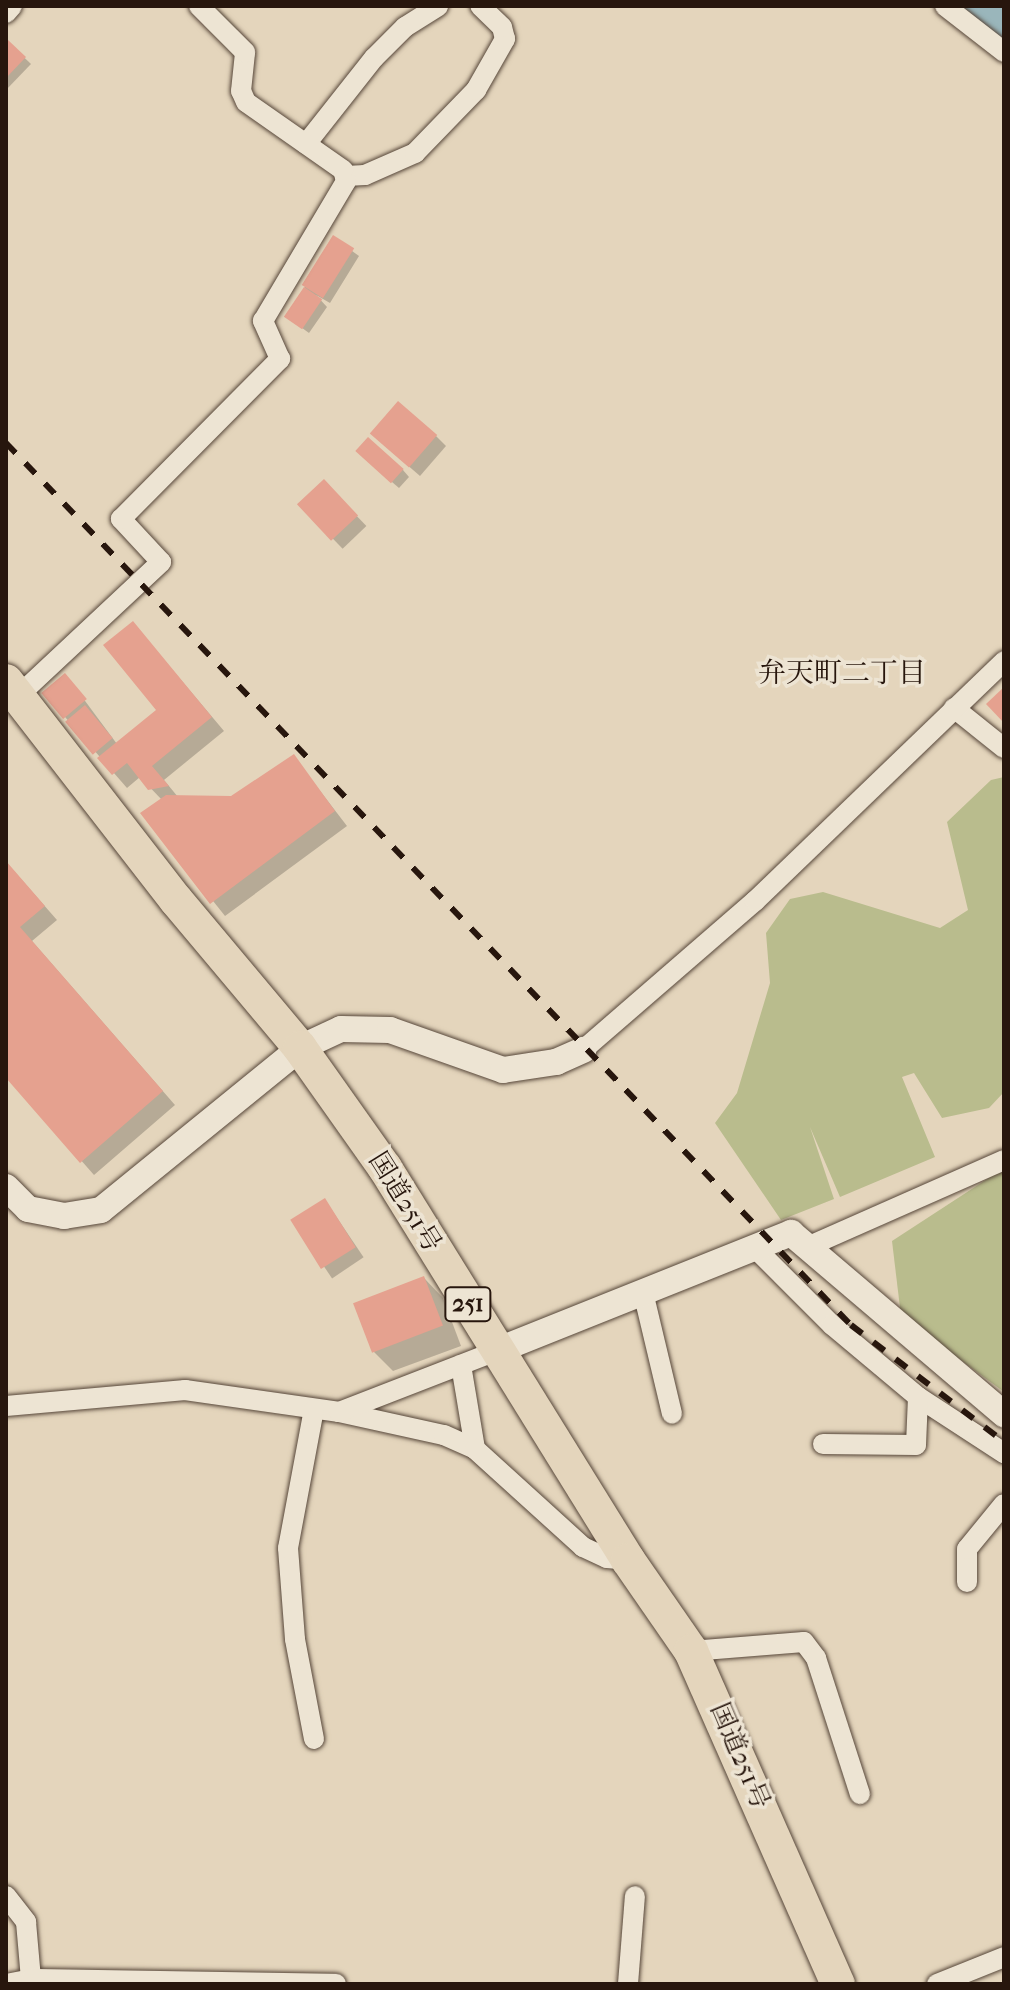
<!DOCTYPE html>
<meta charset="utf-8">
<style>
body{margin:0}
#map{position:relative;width:1010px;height:1990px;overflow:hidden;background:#e4d5bc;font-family:"IM FELL French Canon","Noto Serif JP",serif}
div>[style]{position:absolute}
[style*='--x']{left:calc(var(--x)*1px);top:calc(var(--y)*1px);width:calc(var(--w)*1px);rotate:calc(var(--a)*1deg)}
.green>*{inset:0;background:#b9bc8d}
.water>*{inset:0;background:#9ab6bb}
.shadow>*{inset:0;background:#0003;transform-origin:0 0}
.building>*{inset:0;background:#e5a18f;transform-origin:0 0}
.roads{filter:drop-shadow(0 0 2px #564639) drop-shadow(0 0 2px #564639)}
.minor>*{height:20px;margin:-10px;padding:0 10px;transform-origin:10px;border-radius:10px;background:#ede4d3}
.tertiary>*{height:26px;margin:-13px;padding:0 13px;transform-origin:13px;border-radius:13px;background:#ede4d3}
.trunk>*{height:34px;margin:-17px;padding:0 17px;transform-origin:17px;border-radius:17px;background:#e4d5bc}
.rail>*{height:6px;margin-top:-3px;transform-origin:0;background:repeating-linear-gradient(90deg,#27160d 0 14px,transparent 0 28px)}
span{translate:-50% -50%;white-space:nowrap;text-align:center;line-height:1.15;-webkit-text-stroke:7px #ede4d3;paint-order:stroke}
.shield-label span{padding:2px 6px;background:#ede4d3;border:2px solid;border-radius:6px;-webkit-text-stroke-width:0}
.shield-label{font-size:24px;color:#27160d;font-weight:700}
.street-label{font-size:26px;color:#27160d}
.neighbourhood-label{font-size:28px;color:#27160d}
.frame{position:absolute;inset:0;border:8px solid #27160d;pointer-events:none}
</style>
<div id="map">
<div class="green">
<div style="clip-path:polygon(1004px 777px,1004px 1092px,989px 1108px,942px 1118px,914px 1073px,902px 1077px,935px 1157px,840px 1197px,810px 1127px,834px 1199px,781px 1220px,715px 1123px,737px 1093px,770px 983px,766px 933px,790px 899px,823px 892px,940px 928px,968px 910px,947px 822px,991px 780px)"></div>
<div style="clip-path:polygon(1004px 1168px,1004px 1392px,901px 1316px,892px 1241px)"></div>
</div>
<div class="water">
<div style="clip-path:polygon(961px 6px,1004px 6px,1004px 40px)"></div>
</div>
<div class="shadow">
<div style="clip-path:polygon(8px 42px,31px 64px,6px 90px,6px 44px)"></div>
<div style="clip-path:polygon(334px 238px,359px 256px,330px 303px,316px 295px,327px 307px,309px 333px,287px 317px)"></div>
<div style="clip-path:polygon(436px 436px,446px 446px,420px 476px,383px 444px)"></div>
<div style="clip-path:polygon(364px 458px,403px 470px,409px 477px,399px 488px)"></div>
<div style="left:324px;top:482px;width:61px;height:33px;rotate:46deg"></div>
<div style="clip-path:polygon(133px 623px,224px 731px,164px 780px,178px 797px,231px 798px,294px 757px,347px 826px,225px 916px,143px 813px,162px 800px,140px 777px,127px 788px,45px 694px,71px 682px,117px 744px,159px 710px)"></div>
<div style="clip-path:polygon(6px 862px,57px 920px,32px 941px,175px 1105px,94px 1175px,6px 1075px)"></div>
<div style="left:325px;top:1200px;width:69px;height:38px;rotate:56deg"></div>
<div style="clip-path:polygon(424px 1278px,443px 1298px,461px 1346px,393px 1371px,373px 1351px)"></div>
</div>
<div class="building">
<div style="clip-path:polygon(8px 40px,26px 57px,6px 78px,6px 42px)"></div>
<div style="left:333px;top:235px;width:25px;height:59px;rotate:32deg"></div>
<div style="left:304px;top:287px;width:22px;height:36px;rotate:34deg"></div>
<div style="left:398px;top:401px;width:52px;height:43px;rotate:41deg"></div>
<div style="left:368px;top:437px;width:48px;height:19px;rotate:42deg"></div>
<div style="left:324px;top:479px;width:50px;height:37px;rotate:47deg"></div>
<div style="clip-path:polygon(133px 621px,212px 717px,152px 766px,169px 786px,148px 790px,127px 763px,112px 775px,97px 758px,156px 710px,103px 645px)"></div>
<div style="left:65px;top:673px;width:34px;height:31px;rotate:50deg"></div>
<div style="clip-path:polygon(1004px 687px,1004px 723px,986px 704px)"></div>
<div style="left:85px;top:705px;width:43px;height:26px;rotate:50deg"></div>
<div style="clip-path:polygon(294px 754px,335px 811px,210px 904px,140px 813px,166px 795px,231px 796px)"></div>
<div style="clip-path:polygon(6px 861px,45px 906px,20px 927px,163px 1091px,80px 1163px,6px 1078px)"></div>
<div style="left:325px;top:1198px;width:58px;height:41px;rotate:58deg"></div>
<div style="left:424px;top:1276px;width:53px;height:76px;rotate:69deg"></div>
</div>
<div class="roads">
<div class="minor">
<div style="--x:945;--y:6;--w:75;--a:37.9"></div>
<div style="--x:6;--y:13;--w:9;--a:-49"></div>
<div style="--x:306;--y:144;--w:110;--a:-51.7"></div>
<div style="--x:374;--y:58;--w:44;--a:-45"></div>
<div style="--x:405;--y:27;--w:39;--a:-32"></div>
<div style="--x:346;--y:176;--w:19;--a:-3"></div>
<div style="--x:365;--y:175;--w:55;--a:-23.7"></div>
<div style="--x:415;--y:153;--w:88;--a:-45.9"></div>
<div style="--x:476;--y:90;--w:59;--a:-60.4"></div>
<div style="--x:505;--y:39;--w:12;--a:-104"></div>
<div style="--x:502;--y:27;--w:30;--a:-136"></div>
<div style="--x:18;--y:696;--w:196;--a:-43.1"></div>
<div style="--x:161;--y:562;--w:59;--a:-132.9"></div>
<div style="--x:121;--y:519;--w:226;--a:-45.2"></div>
<div style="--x:280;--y:359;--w:42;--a:-114.1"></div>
<div style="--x:263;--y:321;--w:163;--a:-59.3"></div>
<div style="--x:346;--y:181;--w:11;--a:-105"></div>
<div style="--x:343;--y:170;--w:118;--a:-145"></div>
<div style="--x:246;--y:102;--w:12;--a:-114"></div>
<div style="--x:241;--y:91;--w:39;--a:-84"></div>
<div style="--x:245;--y:52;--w:65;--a:-135"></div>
<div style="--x:954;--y:708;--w:64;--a:38.7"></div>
<div style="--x:583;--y:1050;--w:228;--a:-40.9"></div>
<div style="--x:755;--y:901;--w:346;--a:-43.9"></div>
<div style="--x:807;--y:1247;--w:215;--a:-23.8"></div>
<div style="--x:755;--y:1248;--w:109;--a:45"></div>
<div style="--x:832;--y:1325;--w:112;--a:39.9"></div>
<div style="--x:918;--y:1397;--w:103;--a:33.1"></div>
<div style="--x:643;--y:1292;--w:125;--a:76.6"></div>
<div style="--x:461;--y:1365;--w:85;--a:80.5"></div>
<div style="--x:6;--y:1406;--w:180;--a:-5.1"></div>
<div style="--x:185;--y:1390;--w:156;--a:8.1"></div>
<div style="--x:339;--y:1412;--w:107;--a:12.4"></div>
<div style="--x:444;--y:1435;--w:34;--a:24"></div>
<div style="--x:475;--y:1449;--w:146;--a:42.2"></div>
<div style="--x:583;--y:1547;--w:26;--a:25"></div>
<div style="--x:607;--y:1558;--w:21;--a:5"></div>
<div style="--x:339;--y:1412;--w:168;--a:-21.2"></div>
<div style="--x:823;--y:1444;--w:93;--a:0.6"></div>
<div style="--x:916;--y:1445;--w:48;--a:-87.6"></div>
<div style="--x:967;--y:1582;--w:33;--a:-90"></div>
<div style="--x:967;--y:1549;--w:58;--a:-50.6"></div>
<div style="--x:691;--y:1651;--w:113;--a:-4.6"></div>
<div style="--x:804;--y:1642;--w:20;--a:53"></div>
<div style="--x:816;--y:1658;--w:143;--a:72.1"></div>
<div style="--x:314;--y:1739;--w:102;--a:-100.8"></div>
<div style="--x:295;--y:1639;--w:91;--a:-94.4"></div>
<div style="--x:288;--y:1548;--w:141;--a:-79.4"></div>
<div style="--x:6;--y:1896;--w:33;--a:52"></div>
<div style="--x:26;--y:1922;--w:57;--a:85"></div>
<div style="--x:6;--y:1984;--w:25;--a:-11"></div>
<div style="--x:31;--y:1979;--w:305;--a:0.9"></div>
<div style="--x:628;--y:1984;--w:88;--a:-85.5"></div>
<div style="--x:937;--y:1984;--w:72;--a:-21.9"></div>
</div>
<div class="tertiary">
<div style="--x:6;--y:1187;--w:31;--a:45"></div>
<div style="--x:28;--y:1209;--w:37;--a:11"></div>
<div style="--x:64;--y:1216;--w:37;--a:-9"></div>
<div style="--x:101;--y:1210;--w:257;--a:-39.1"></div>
<div style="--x:300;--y:1048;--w:45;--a:-24.9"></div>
<div style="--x:341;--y:1029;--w:49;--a:1.2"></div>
<div style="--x:390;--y:1030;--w:120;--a:19.5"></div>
<div style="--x:503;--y:1070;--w:54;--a:-8.6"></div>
<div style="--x:556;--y:1062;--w:30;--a:-24"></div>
<div style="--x:496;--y:1351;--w:318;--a:-21.8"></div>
<div style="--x:791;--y:1233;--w:280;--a:40.4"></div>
</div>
<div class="trunk">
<div style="--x:6;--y:681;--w:277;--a:52.2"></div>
<div style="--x:176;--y:900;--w:193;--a:50"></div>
<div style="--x:300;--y:1048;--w:147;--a:54.7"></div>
<div style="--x:385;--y:1168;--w:461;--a:58.2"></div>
<div style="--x:628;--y:1560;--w:111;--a:55.3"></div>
<div style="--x:691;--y:1651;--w:364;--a:66.2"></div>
</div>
</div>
<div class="rail">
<div style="--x:6;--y:443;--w:1221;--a:46.23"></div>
<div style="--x:851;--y:1325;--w:193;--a:37.4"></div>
</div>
<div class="shield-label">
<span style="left:468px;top:1304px">251</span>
</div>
<div class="street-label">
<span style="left:405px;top:1202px;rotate:58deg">国道251号</span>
<span style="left:740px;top:1756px;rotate:67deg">国道251号</span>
</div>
<div class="neighbourhood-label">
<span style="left:842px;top:673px">弁天町二丁目</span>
</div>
<div class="frame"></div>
</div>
